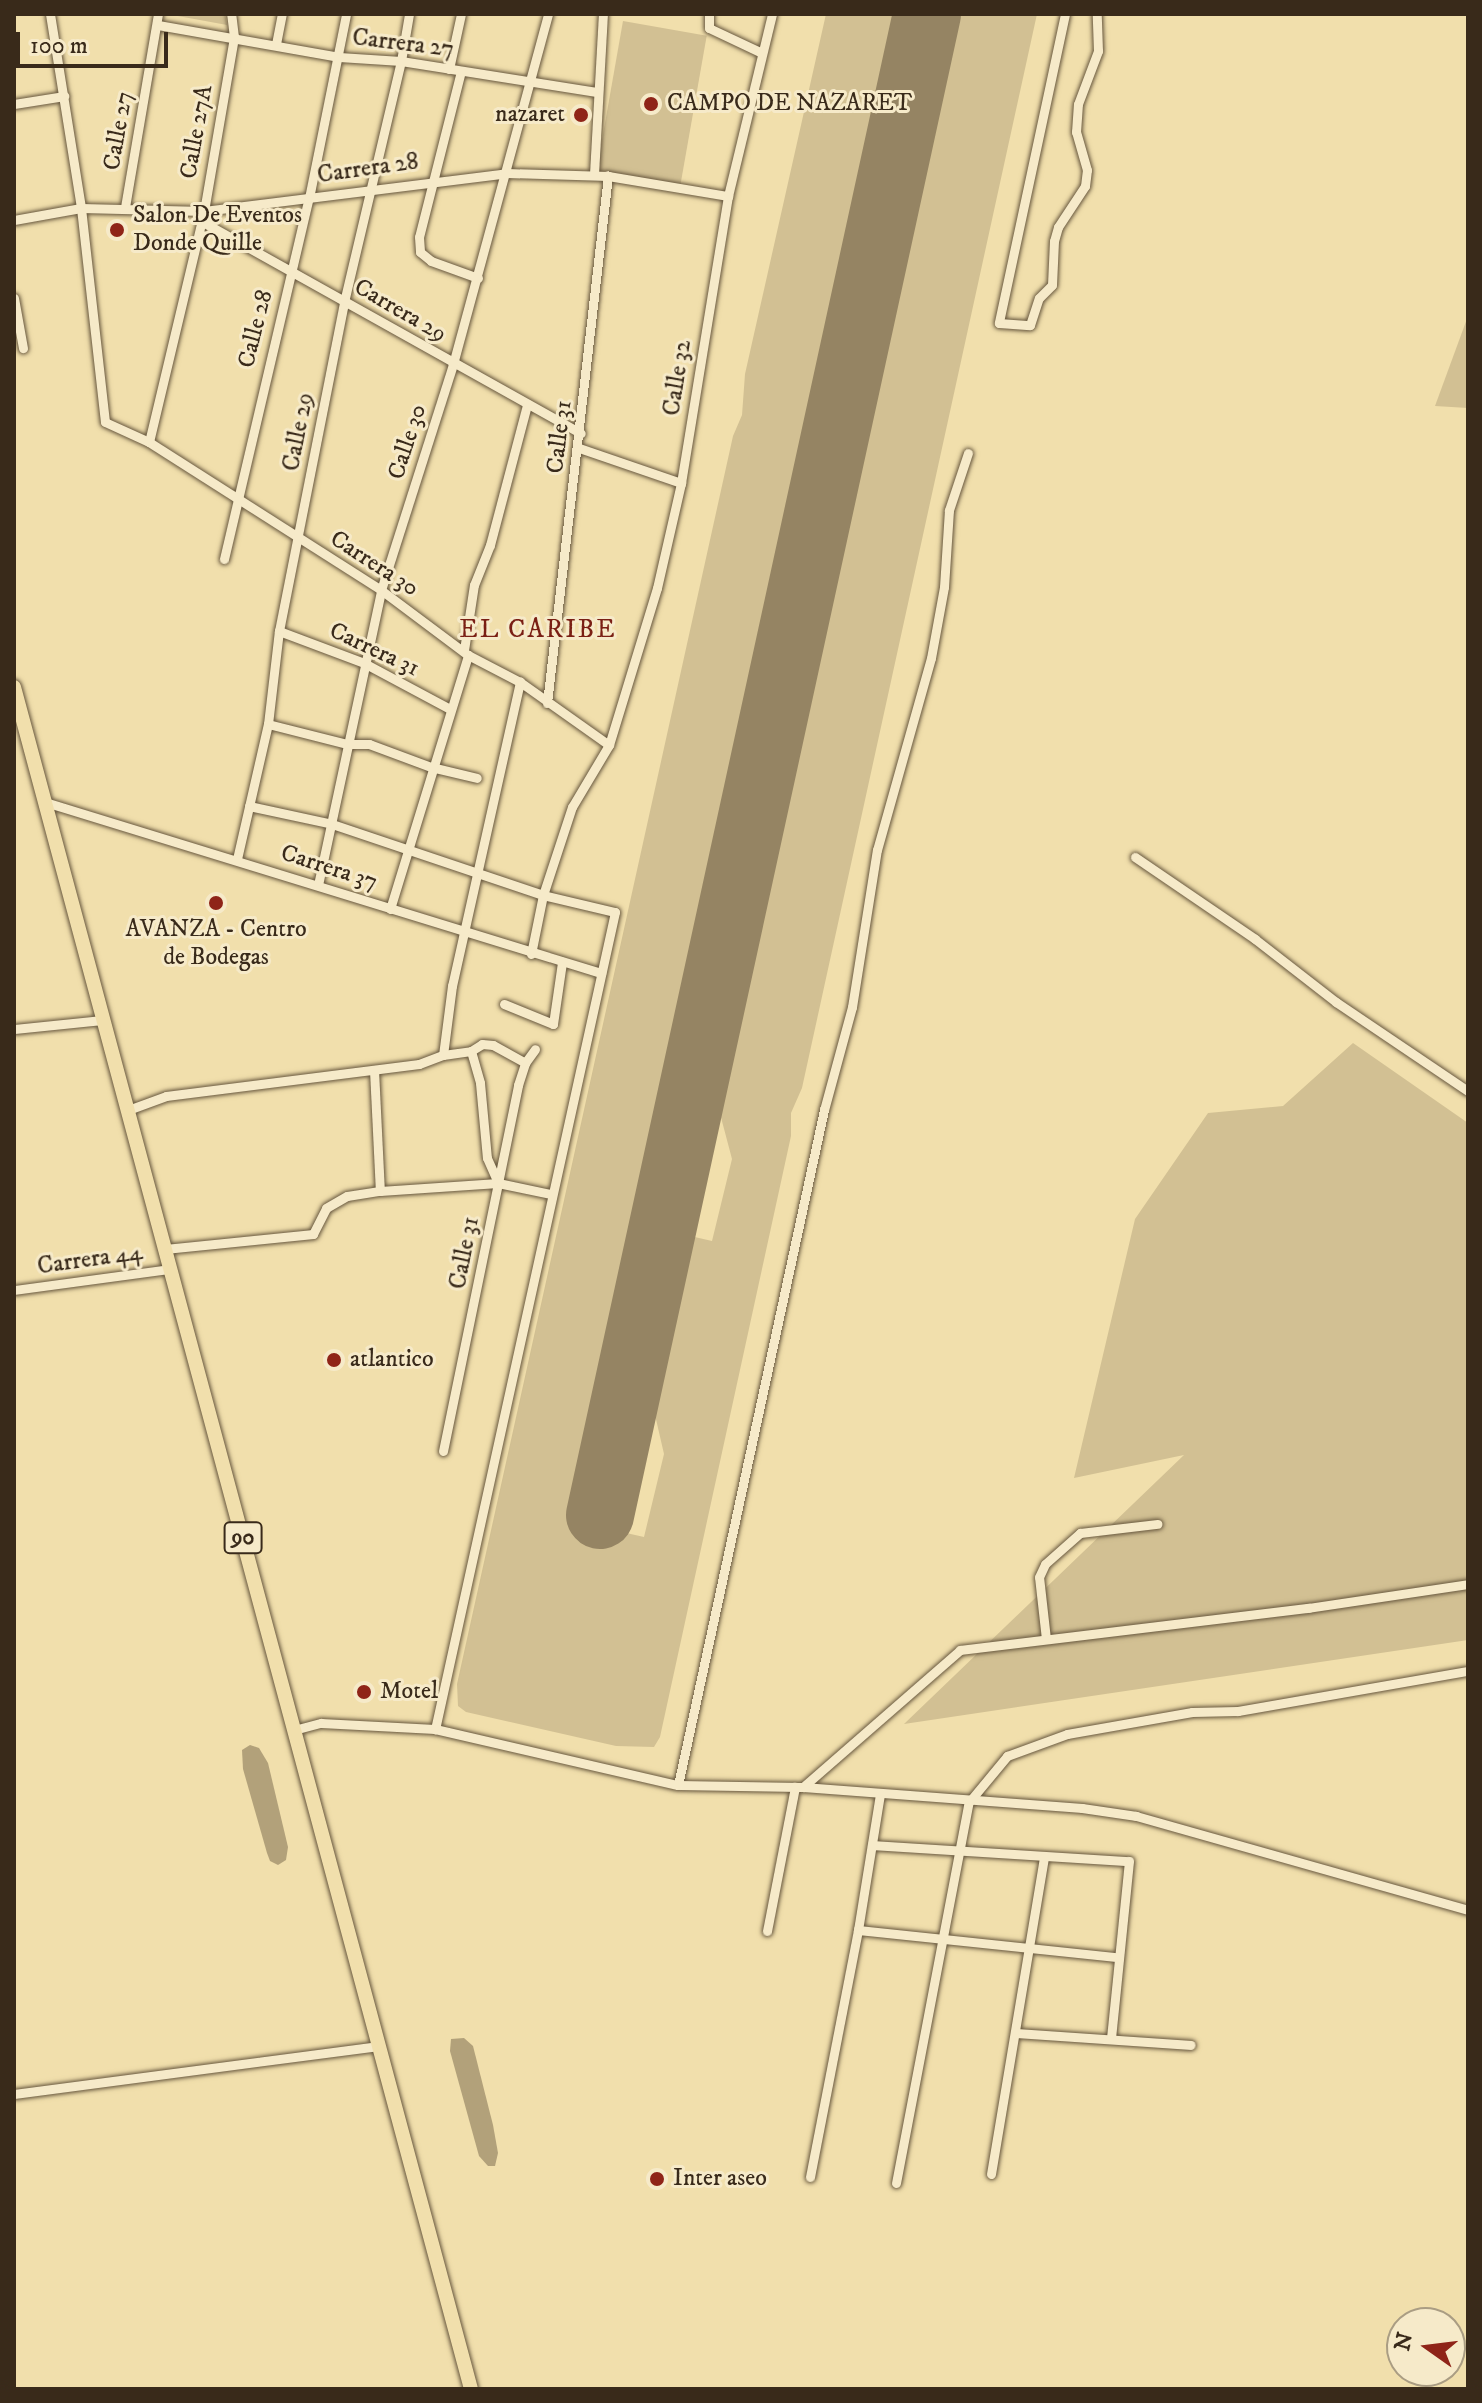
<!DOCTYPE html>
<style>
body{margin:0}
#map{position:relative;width:1482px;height:2403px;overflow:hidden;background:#f1dfac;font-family:"IM FELL DW Pica",serif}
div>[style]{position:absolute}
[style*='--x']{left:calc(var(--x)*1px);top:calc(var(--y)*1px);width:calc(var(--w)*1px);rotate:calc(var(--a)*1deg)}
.green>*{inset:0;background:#d2c093;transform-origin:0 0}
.water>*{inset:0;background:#b2a17a}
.runway>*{height:68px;margin:-34px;padding:0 34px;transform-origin:34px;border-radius:34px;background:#958463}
.roads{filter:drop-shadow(0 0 2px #67573e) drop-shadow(0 0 2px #67573e)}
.minor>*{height:9px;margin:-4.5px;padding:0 4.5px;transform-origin:4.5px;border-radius:4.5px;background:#f6eac9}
.trunk>*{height:14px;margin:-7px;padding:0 7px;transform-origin:7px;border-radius:7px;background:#f1dfac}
.dots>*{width:22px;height:22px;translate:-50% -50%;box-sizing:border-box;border:4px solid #f6eac9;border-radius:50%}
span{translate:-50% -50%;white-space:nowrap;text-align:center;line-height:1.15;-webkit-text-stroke:6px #f6eac9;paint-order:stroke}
.shield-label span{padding:2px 6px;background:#f6eac9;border:2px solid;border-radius:6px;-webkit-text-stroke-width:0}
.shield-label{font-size:22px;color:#392a1a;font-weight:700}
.street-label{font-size:24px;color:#392a1a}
.poi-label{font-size:24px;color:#392a1a}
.left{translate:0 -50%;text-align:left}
.right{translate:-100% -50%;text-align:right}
.neighbourhood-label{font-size:26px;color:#7a1f14;letter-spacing:2px}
.frame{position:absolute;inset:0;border:16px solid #392a1a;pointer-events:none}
.north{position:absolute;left:1386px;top:2307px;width:80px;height:80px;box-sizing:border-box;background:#f6eac9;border:2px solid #aa9d83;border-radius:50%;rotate:284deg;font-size:22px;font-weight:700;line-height:32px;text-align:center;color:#392a1a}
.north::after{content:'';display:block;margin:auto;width:28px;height:36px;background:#8f2418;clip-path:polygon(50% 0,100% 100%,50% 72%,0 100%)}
.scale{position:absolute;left:16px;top:32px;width:152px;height:36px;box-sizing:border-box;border:4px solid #392a1a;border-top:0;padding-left:10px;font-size:24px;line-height:28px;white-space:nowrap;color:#392a1a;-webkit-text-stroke:6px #f6eac9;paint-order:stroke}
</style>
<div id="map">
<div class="green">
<div style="clip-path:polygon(167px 14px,225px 14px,227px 25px)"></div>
<div style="clip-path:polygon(826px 14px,902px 14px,573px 1521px,644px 1537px,664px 1454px,649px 1389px,686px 1235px,712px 1241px,732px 1159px,714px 1091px,948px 14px,1037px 14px,802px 1088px,791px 1113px,791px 1136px,660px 1737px,654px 1747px,616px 1746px,466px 1712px,458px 1706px,457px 1684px,733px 436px,742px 415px,745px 374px)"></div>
<div style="left:623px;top:21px;width:85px;height:154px;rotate:10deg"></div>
<div style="clip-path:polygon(1468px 316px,1468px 408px,1435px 406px)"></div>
<div style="clip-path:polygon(1353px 1043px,1468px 1123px,1468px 1640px,904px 1724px,1184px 1455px,1074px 1478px,1135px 1219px,1208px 1113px,1283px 1106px)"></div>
</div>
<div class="water">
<div style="clip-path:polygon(250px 1745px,259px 1748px,268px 1763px,288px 1847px,286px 1860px,278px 1865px,270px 1861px,267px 1853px,243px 1769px,242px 1750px)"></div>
<div style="clip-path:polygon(464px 2038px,473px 2046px,493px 2125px,498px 2153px,495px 2166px,488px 2166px,479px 2156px,450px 2051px,451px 2039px)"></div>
</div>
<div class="runway">
<div style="--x:600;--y:1515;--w:1536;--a:-77.71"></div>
</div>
<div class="roads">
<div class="minor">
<div style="--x:50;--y:14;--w:196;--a:80.9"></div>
<div style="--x:81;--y:208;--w:215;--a:83.6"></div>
<div style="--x:105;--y:422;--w:48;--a:24.4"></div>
<div style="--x:149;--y:442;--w:275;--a:32.5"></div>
<div style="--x:381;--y:590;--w:109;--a:36.8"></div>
<div style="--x:468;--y:655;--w:59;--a:27.4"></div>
<div style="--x:520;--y:682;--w:109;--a:35.3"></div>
<div style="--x:709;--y:14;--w:14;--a:90"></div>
<div style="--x:709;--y:28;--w:56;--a:25.2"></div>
<div style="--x:1065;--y:14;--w:316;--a:102.1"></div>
<div style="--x:999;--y:323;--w:31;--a:4"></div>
<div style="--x:1030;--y:325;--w:28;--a:-72"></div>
<div style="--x:1039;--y:298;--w:18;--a:-45"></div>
<div style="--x:1052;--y:285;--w:44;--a:-87.4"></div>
<div style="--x:1054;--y:241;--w:15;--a:-74"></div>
<div style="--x:1058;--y:227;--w:49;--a:-56.6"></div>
<div style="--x:1085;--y:186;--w:16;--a:-83"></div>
<div style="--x:1087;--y:170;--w:40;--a:-106"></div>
<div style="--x:1076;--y:132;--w:28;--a:-86"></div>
<div style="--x:1078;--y:104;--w:57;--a:-69.3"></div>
<div style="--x:1098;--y:51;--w:37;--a:-92"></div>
<div style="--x:158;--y:25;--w:184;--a:10"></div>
<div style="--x:339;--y:57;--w:62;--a:3.7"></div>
<div style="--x:401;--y:61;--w:198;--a:9"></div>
<div style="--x:276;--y:44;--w:31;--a:-79"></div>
<div style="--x:449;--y:69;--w:56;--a:-77.7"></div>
<div style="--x:461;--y:71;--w:171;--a:104.2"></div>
<div style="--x:419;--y:237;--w:15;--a:86"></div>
<div style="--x:420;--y:252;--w:14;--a:39"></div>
<div style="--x:431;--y:261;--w:50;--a:19.9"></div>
<div style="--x:14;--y:104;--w:51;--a:-9.1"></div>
<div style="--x:594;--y:174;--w:160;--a:-86.8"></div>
<div style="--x:125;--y:207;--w:196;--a:-80.3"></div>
<div style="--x:14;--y:220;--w:68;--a:-10.2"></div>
<div style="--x:81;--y:208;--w:123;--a:1.4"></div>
<div style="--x:204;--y:211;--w:305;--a:-7.1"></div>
<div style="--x:507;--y:173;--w:101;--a:1.7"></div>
<div style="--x:608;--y:176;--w:122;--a:9.5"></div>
<div style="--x:201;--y:221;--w:435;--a:29.2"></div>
<div style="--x:14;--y:298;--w:51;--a:79.8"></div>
<div style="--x:149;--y:442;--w:237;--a:-76.6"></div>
<div style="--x:204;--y:211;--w:177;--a:-80.2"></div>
<div style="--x:234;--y:37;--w:23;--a:-97"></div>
<div style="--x:579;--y:448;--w:108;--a:18.9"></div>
<div style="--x:224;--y:559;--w:371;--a:-76.8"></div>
<div style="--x:309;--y:198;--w:188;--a:-78.6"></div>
<div style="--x:279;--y:631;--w:91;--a:20.6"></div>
<div style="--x:364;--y:663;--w:98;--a:28.1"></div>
<div style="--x:464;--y:650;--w:66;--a:-81.3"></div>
<div style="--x:474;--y:585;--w:43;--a:-68.2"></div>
<div style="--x:490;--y:545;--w:145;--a:-75.2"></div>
<div style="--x:547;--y:703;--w:531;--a:-83.4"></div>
<div style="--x:268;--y:724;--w:81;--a:14.2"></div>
<div style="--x:347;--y:744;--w:22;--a:0"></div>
<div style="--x:369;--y:744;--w:66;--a:20.4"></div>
<div style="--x:431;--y:767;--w:47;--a:13.4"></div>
<div style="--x:45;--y:802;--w:582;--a:17.1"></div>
<div style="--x:249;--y:806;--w:85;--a:12.2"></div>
<div style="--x:332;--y:824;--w:223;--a:18.6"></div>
<div style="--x:543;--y:895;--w:74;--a:13.3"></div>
<div style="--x:615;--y:912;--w:837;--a:102.42"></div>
<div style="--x:1135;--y:857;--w:145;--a:34.3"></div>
<div style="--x:1255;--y:939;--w:103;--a:37.9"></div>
<div style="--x:1336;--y:1002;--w:159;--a:34"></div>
<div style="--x:237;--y:859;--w:139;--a:-77.1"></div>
<div style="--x:268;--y:724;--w:94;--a:-83.3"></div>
<div style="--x:279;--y:631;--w:335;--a:-78.8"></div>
<div style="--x:344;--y:302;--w:248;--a:-76.7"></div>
<div style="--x:401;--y:61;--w:48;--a:-80.3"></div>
<div style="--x:318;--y:885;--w:302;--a:-77.9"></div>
<div style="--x:381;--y:590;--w:237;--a:-72.3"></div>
<div style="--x:453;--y:364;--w:363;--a:-74.8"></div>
<div style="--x:390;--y:909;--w:266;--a:-72.9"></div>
<div style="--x:531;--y:954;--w:60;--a:-78.5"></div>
<div style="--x:543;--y:895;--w:93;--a:-71.8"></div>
<div style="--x:572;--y:807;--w:72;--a:-59.2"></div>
<div style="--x:609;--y:745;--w:164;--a:-73"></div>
<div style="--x:657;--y:588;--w:108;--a:-77.1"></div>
<div style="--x:681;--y:483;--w:291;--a:-80.7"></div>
<div style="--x:728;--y:196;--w:187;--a:-76.4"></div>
<div style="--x:504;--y:1004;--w:53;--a:22.2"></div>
<div style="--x:553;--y:1024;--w:63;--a:-81.7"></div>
<div style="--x:14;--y:1029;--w:89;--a:-5.8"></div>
<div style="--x:471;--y:1051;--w:33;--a:74"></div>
<div style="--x:480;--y:1083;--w:75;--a:84.7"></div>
<div style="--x:487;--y:1158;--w:27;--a:66"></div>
<div style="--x:471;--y:1051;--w:13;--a:-32"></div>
<div style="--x:482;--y:1044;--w:11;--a:5"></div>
<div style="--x:493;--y:1045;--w:37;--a:29"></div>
<div style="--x:443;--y:1055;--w:70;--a:-82.6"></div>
<div style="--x:452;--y:986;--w:312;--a:-77.4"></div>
<div style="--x:374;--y:1070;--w:121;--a:87.2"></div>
<div style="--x:128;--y:1110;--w:40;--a:-20.2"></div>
<div style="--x:166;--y:1096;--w:255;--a:-7.2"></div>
<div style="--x:419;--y:1064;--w:26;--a:-21"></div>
<div style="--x:443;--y:1055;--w:28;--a:-8"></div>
<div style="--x:165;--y:1249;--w:149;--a:-5.8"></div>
<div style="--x:313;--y:1234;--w:29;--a:-63"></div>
<div style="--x:326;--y:1208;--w:24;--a:-30"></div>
<div style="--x:347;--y:1196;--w:33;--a:-9"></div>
<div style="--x:380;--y:1191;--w:118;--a:-3.9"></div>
<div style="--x:498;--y:1183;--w:53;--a:11.9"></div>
<div style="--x:14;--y:1290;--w:157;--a:-7.7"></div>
<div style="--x:443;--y:1451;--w:374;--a:-78.4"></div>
<div style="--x:518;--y:1085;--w:23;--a:-72"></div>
<div style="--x:525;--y:1063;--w:17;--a:-54"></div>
<div style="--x:1046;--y:1639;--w:62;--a:-96.4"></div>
<div style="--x:1039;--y:1577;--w:14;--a:-65"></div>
<div style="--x:1045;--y:1564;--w:47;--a:-41.5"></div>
<div style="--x:1080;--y:1533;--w:78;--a:-6.7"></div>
<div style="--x:294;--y:1730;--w:28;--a:-15"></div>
<div style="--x:321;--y:1723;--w:114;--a:3"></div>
<div style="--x:435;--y:1729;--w:249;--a:13"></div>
<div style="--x:678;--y:1785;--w:125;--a:0.9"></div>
<div style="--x:803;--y:1787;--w:280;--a:4.3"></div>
<div style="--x:1082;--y:1808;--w:55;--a:8.4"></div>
<div style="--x:1136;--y:1816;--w:345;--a:15.8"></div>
<div style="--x:678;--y:1785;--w:691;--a:-77.8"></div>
<div style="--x:824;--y:1110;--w:107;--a:-74.8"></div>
<div style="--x:852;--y:1007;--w:159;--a:-81"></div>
<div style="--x:877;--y:850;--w:199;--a:-74.3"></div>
<div style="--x:931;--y:658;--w:72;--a:-79.6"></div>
<div style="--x:944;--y:587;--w:77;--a:-86.3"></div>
<div style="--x:949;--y:510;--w:60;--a:-71.6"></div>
<div style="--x:803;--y:1787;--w:208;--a:-41.1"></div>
<div style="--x:960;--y:1650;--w:351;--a:-6.9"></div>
<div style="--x:1308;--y:1608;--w:162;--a:-8.5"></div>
<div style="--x:872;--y:1845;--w:257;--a:3.6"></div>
<div style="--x:1129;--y:1861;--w:178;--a:95.8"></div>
<div style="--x:858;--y:1930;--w:260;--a:6"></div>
<div style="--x:767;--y:1931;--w:147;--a:-79"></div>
<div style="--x:1017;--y:2033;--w:174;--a:3.9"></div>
<div style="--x:14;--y:2094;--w:368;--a:-7.5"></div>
<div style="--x:991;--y:2174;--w:322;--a:-80.5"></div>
<div style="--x:810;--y:2177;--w:252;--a:-79"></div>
<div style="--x:858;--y:1930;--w:138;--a:-80.8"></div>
<div style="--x:896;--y:2183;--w:388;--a:-79.2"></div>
<div style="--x:969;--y:1802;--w:60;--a:-50.4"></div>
<div style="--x:1007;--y:1756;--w:64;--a:-20.1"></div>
<div style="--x:1067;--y:1734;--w:127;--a:-10"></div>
<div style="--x:1192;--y:1712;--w:46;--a:-1.2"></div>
<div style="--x:1238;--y:1711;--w:233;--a:-9.9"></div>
</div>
<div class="trunk">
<div style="--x:14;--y:687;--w:1762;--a:74.97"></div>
</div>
</div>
<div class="dots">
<div style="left:651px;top:104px;background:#8f2418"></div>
<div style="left:581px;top:115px;background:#8f2418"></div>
<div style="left:117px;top:230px;background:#8f2418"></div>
<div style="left:216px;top:903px;background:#8f2418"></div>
<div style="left:334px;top:1360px;background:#8f2418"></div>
<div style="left:364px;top:1692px;background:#8f2418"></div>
<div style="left:657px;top:2179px;background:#8f2418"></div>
</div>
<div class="shield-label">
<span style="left:243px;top:1538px">90</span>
</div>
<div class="street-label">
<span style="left:403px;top:44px;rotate:7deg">Carrera 27</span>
<span style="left:119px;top:131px;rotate:-80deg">Calle 27</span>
<span style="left:197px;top:132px;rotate:-80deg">Calle 27A</span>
<span style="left:368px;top:169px;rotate:-8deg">Carrera 28</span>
<span style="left:400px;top:311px;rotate:30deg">Carrera 29</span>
<span style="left:256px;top:329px;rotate:-76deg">Calle 28</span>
<span style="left:678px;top:378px;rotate:-81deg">Calle 32</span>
<span style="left:299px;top:432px;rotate:-79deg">Calle 29</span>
<span style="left:560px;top:437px;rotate:-83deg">Calle 31</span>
<span style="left:408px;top:442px;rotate:-72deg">Calle 30</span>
<span style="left:374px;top:564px;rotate:33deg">Carrera 30</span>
<span style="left:374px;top:650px;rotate:25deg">Carrera 31</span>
<span style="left:329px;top:868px;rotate:18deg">Carrera 37</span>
<span style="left:465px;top:1253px;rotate:-79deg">Calle 31</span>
<span style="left:90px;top:1260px;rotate:-8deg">Carrera 44</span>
</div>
<div class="poi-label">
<span class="left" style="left:667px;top:104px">CAMPO DE NAZARET</span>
<span class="right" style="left:565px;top:115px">nazaret</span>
<span class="left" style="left:133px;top:230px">Salon De Eventos<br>Donde Quille</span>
<span style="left:216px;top:944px">AVANZA - Centro<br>de Bodegas</span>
<span class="left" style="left:350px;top:1360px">atlantico</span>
<span class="left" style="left:380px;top:1692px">Motel</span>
<span class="left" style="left:673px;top:2179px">Inter aseo</span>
</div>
<div class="neighbourhood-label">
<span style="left:538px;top:630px">EL CARIBE</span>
</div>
<div class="frame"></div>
<div class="north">N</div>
<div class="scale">100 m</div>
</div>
